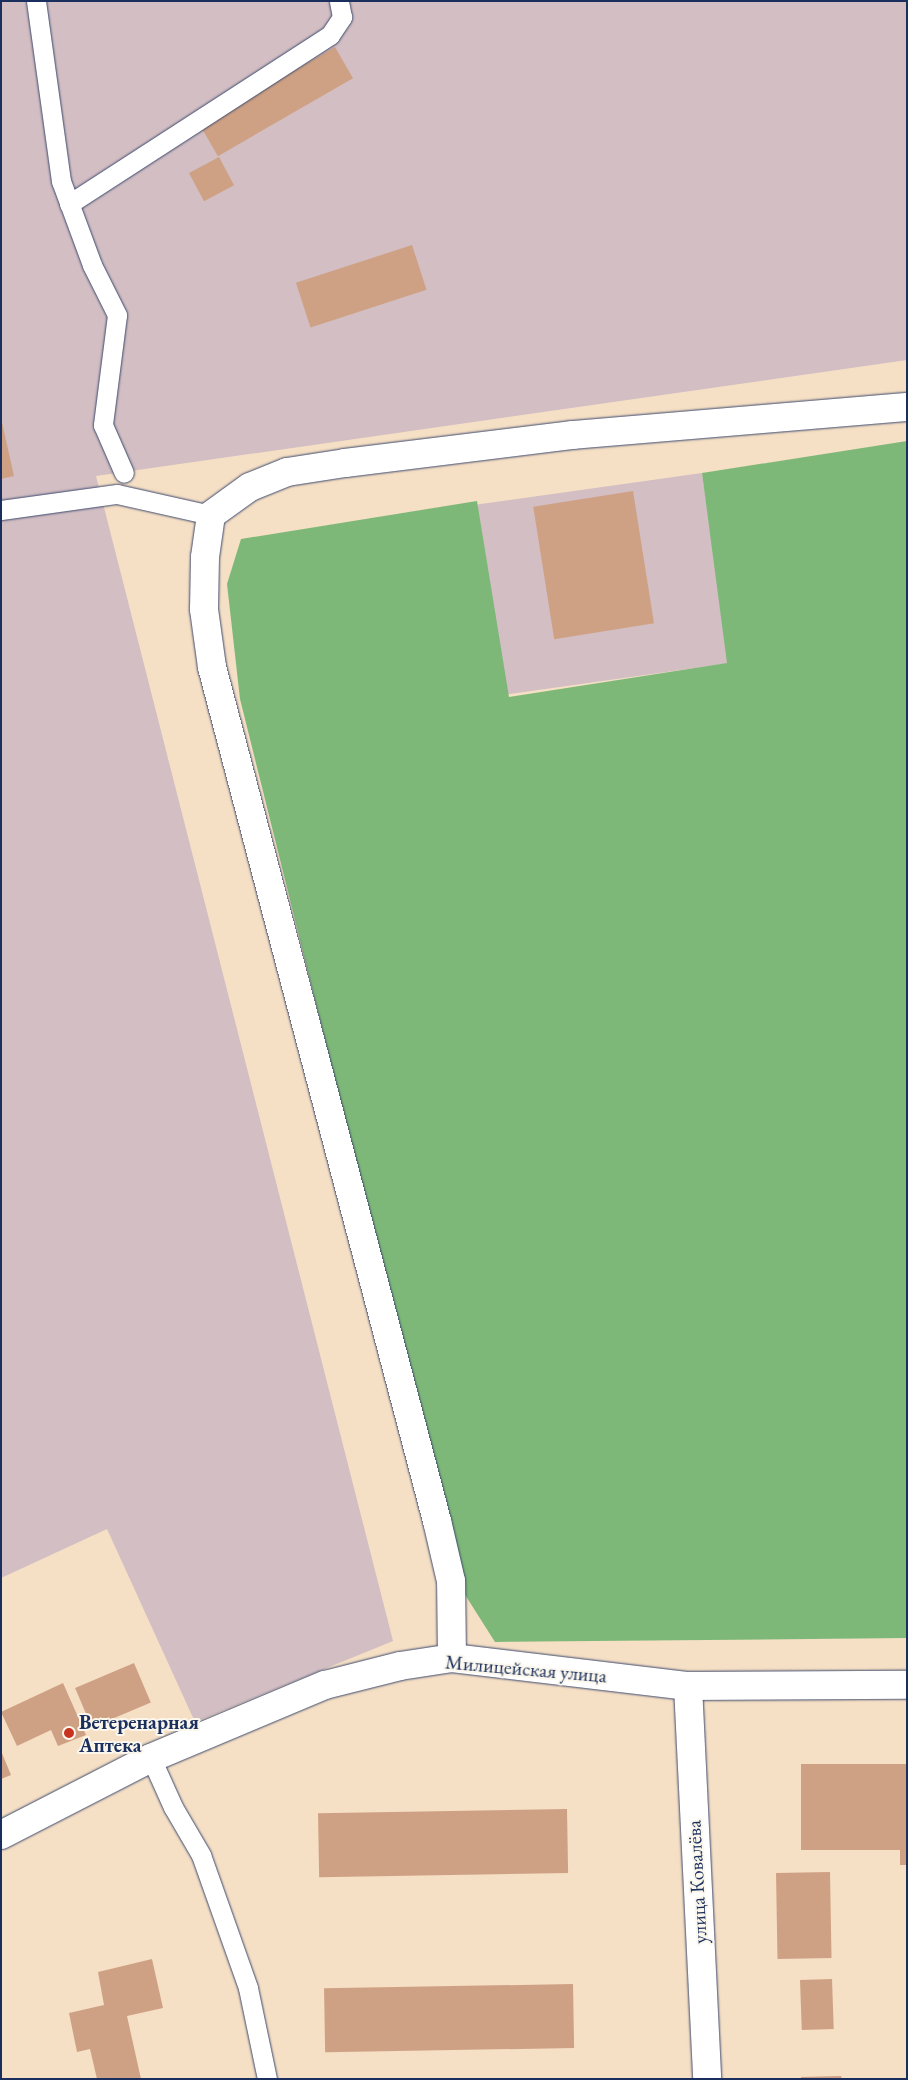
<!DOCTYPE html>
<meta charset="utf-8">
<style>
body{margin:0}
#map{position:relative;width:908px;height:2080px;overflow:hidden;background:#f5dfc5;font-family:"EB Garamond",serif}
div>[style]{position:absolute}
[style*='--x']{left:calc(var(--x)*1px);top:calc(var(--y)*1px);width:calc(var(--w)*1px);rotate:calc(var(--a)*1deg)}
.industrial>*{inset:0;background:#d2bec3;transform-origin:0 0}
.forest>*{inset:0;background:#7eb878}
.building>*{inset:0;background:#cfa184;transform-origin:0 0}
.roads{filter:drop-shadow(0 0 1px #3c496d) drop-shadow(0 0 1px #3c496d)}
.lane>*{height:19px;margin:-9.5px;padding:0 9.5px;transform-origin:9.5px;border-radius:9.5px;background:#fff}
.street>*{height:28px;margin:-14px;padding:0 14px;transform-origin:14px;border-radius:14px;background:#fff}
.dots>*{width:14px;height:14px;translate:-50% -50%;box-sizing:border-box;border:2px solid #fbf7ec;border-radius:50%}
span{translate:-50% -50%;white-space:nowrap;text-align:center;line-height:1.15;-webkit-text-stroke:4px #fbf7ec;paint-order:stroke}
.street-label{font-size:20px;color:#1b2f5e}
.poi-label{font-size:20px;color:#1b2f5e;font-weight:700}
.left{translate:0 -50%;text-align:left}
.frame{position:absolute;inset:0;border:2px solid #1b2f5e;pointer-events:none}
</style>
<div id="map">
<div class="industrial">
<div style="clip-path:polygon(1px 1px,907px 1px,907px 360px,96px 476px,393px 1641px,195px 1722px,107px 1529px,1px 1578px)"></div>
<div style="left:702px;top:473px;width:192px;height:227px;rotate:82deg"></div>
</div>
<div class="forest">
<div style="clip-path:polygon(907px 441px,907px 1638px,495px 1642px,462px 1590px,240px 699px,227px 584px,241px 539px,477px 501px,509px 697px,727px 663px,702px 473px)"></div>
</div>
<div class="building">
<div style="left:335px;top:47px;width:36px;height:156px;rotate:60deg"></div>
<div style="left:219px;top:157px;width:32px;height:34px;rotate:62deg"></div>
<div style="left:412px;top:245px;width:47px;height:122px;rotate:72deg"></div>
<div style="clip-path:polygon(1px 418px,14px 476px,1px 479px)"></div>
<div style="left:633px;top:491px;width:134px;height:101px;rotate:81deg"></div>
<div style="left:134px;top:1663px;width:43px;height:64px;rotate:67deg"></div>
<div style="clip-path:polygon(63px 1683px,86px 1735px,58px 1746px,51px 1730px,17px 1746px,1px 1712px)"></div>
<div style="clip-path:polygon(1px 1751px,11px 1775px,1px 1779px)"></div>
<div style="clip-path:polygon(801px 1764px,907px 1764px,907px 1865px,900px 1865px,900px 1850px,801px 1850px)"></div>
<div style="left:567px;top:1809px;width:64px;height:249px;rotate:89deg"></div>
<div style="left:830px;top:1872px;width:86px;height:54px;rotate:89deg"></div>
<div style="clip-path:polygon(152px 1959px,163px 2008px,127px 2016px,141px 2079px,97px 2079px,90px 2049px,77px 2052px,69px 2013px,104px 2005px,98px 1972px)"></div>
<div style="left:832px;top:1979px;width:50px;height:32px;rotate:88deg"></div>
<div style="left:573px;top:1984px;width:64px;height:249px;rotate:89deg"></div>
<div style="clip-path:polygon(841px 2076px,842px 2079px,801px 2079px,801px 2077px)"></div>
</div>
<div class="roads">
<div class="lane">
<div style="--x:36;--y:1;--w:182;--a:82.1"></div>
<div style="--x:61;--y:181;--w:90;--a:69.7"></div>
<div style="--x:92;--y:265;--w:56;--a:63.4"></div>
<div style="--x:117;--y:315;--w:111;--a:97.3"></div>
<div style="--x:103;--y:425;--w:52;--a:66.4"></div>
<div style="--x:69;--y:204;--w:311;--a:-32.9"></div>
<div style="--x:330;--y:35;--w:22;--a:-56"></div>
<div style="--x:342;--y:17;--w:16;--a:-101"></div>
<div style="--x:1;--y:510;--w:117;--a:-7.9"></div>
<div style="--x:117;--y:494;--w:96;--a:12.6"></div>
<div style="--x:151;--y:1758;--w:54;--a:65.8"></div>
<div style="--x:173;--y:1807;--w:56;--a:59.7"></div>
<div style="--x:201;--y:1855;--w:141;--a:70.5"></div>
<div style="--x:248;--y:1988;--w:93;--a:78.2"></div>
</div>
<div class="street">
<div style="--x:452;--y:1658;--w:77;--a:-90.7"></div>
<div style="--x:451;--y:1581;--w:62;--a:-103.1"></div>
<div style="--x:437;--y:1521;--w:883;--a:-104.76"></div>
<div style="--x:212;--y:667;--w:59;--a:-97.9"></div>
<div style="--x:204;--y:609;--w:52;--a:-88.9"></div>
<div style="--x:205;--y:557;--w:42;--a:-81.9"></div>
<div style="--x:211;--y:515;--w:48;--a:-35.7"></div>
<div style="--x:250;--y:487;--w:40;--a:-22"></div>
<div style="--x:287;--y:472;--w:59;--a:-8.8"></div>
<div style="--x:345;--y:463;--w:230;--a:-7"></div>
<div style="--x:573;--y:435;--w:335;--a:-4.8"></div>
<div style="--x:688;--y:1686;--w:393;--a:87.2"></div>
<div style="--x:1;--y:1835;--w:169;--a:-27.2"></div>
<div style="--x:151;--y:1758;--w:189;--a:-22.8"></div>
<div style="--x:325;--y:1685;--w:77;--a:-14.2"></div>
<div style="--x:400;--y:1666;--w:53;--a:-8.7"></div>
<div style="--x:452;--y:1658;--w:238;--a:6.8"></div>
<div style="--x:688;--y:1686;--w:219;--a:-0.3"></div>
</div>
</div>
<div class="dots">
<div style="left:69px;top:1733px;background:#c8321e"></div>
</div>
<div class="street-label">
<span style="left:526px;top:1669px;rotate:5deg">Милицейская улица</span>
<span style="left:697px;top:1882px;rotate:-93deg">улица Ковалёва</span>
</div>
<div class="poi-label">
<span class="left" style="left:79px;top:1734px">Ветеренарная<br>Аптека</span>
</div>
<div class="frame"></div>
</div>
